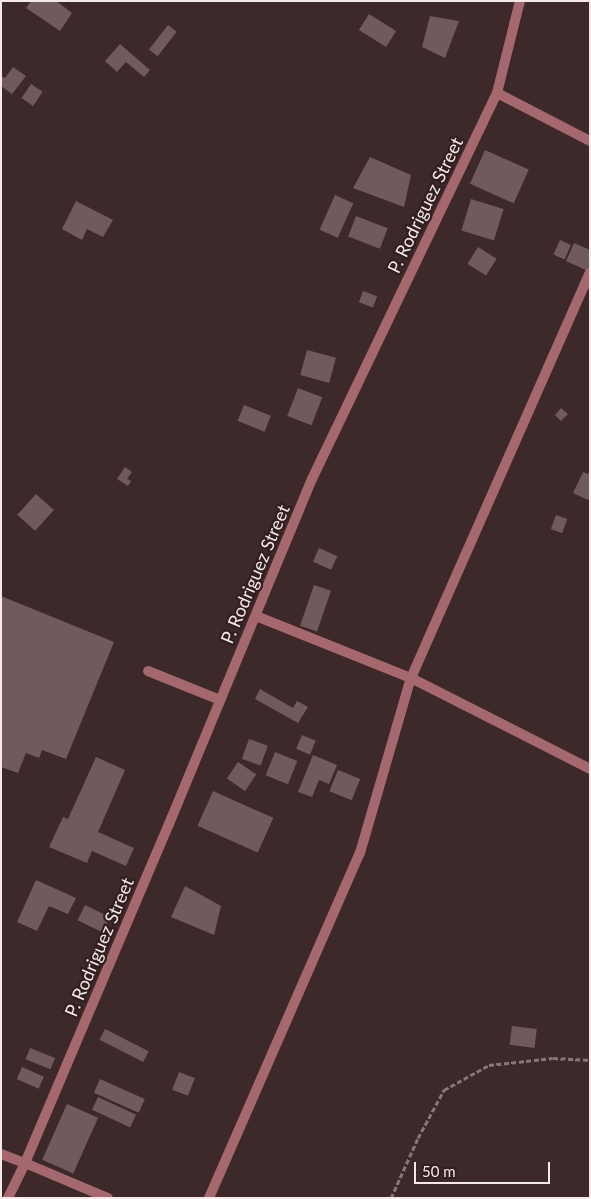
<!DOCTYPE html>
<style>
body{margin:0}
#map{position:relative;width:591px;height:1199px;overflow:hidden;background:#3d282a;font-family:Lato,sans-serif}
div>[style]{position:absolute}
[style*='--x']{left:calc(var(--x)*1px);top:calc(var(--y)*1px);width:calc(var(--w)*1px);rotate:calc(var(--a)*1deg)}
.building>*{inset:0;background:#715a5c;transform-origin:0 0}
.path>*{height:3px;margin-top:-1.5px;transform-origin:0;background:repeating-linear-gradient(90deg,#887778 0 5px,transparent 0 7.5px)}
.service>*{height:10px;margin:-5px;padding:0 5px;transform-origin:5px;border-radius:5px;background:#a5686e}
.minor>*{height:10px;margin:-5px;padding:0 5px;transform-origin:5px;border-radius:5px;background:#a5686e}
.tertiary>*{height:10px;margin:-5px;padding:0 5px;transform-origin:5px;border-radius:5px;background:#a5686e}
span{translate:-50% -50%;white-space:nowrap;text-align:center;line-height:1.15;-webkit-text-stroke:4.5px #321f20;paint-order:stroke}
.street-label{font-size:18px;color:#f6e9e9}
.frame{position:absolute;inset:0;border:2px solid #f6e9e9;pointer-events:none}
.scale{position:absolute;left:414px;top:1162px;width:136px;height:22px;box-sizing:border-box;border:2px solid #f6e9e9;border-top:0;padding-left:6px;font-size:15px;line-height:18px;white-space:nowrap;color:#f6e9e9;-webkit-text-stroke:4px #321f20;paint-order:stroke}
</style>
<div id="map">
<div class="building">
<div style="clip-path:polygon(31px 1px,56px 1px,72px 13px,60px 31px,26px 8px)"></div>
<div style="left:369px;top:14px;width:32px;height:19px;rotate:32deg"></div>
<div style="clip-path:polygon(430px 16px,459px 21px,445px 58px,422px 47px)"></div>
<div style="left:168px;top:25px;width:11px;height:31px;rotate:38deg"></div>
<div style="clip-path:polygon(120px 44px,150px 70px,144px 77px,126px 62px,117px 72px,105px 61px)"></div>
<div style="clip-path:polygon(13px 67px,26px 76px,12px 94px,1px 86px,1px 76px,5px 78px)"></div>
<div style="left:31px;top:84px;width:14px;height:17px;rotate:34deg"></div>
<div style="left:485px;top:150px;width:48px;height:37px;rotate:24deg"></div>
<div style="clip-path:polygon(370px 157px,411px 175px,404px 207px,353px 188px)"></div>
<div style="left:335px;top:195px;width:20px;height:38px;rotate:24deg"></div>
<div style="left:471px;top:199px;width:34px;height:33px;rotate:17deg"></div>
<div style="clip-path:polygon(76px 201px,113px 220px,103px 237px,87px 229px,82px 240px,62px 229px)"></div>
<div style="left:356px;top:216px;width:34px;height:22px;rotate:21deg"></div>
<div style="left:560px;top:240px;width:12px;height:16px;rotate:24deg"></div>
<div style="clip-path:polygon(574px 243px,590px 250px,590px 290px,579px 285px,586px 270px,566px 261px)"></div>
<div style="left:478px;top:247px;width:22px;height:20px;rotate:32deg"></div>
<div style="left:363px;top:291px;width:15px;height:12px;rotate:20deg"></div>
<div style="left:307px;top:350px;width:30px;height:26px;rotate:15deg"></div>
<div style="left:298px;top:388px;width:26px;height:30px;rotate:21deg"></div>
<div style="left:244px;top:405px;width:29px;height:17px;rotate:22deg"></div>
<div style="clip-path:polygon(561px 408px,568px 414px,561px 421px,555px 415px)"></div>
<div style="clip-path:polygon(125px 467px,132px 472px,127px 479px,131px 481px,128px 486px,117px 479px)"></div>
<div style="clip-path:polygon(590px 470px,590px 497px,588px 500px,573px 493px,583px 472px,588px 474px)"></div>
<div style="left:36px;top:494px;width:24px;height:28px;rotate:42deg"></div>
<div style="left:556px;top:515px;width:12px;height:15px;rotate:20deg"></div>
<div style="left:319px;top:548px;width:20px;height:15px;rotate:24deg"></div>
<div style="left:314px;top:585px;width:18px;height:43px;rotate:19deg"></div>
<div style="clip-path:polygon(1px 596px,114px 642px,66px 759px,42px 750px,39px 758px,26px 753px,18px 773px,1px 767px)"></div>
<div style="clip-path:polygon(260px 689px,293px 708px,297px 701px,308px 707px,298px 723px,255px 699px)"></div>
<div style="left:302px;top:735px;width:15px;height:15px;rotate:23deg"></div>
<div style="left:249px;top:739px;width:20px;height:21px;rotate:20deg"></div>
<div style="left:275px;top:752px;width:24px;height:25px;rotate:22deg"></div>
<div style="clip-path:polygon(313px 755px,337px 765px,329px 784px,319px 780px,312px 797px,298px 792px)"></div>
<div style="clip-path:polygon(96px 757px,125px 770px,98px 832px,134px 848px,126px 866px,92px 851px,87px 863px,49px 847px,63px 817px,68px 819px)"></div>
<div style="left:238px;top:762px;width:22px;height:20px;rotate:34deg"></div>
<div style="left:338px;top:770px;width:24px;height:23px;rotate:22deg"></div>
<div style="left:213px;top:791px;width:66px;height:38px;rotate:24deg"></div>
<div style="clip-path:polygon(36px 880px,76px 898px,68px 914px,49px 906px,37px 931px,17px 922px)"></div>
<div style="clip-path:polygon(185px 886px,221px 906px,214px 935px,171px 917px)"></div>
<div style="left:85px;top:905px;width:28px;height:17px;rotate:26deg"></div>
<div style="left:512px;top:1026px;width:25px;height:19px;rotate:7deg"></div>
<div style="left:105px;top:1029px;width:49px;height:12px;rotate:27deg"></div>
<div style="left:30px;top:1048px;width:27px;height:12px;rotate:22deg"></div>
<div style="left:22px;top:1067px;width:24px;height:13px;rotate:24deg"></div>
<div style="left:179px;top:1072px;width:17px;height:19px;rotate:21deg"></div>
<div style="left:100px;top:1079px;width:49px;height:15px;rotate:24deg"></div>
<div style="left:98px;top:1097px;width:42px;height:14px;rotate:25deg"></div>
<div style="left:67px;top:1104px;width:34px;height:61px;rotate:24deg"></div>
</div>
<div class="path">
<div style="--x:391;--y:1198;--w:66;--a:-65.8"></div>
<div style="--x:418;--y:1138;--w:55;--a:-61.6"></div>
<div style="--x:444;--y:1090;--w:51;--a:-29.1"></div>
<div style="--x:489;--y:1065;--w:64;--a:-6.2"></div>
<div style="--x:553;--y:1058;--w:37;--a:3"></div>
</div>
<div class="service">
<div style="--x:148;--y:671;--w:78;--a:21.9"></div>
</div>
<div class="minor">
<div style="--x:497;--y:93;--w:105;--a:27.3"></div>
<div style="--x:256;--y:616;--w:167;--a:21.8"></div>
<div style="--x:411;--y:678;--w:201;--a:26.9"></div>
<div style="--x:25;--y:1163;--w:90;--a:22.9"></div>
<div style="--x:209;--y:1198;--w:377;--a:-66.4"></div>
<div style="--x:360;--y:853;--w:182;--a:-73.8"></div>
<div style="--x:411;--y:678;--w:443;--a:-66.2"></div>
</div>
<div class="tertiary">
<div style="--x:1;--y:1154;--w:26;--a:21"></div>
<div style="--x:8;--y:1198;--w:39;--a:-64"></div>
<div style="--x:25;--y:1163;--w:368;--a:-67"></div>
<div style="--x:169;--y:824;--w:373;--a:-67.5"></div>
<div style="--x:312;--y:479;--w:428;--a:-64.4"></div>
<div style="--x:497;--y:93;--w:95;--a:-76"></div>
</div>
<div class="street-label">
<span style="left:425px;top:205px;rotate:-64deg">P. Rodriguez Street</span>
<span style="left:255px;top:574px;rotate:-67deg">P. Rodriguez Street</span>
<span style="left:99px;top:947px;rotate:-67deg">P. Rodriguez Street</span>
</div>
<div class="frame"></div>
<div class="scale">50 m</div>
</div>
